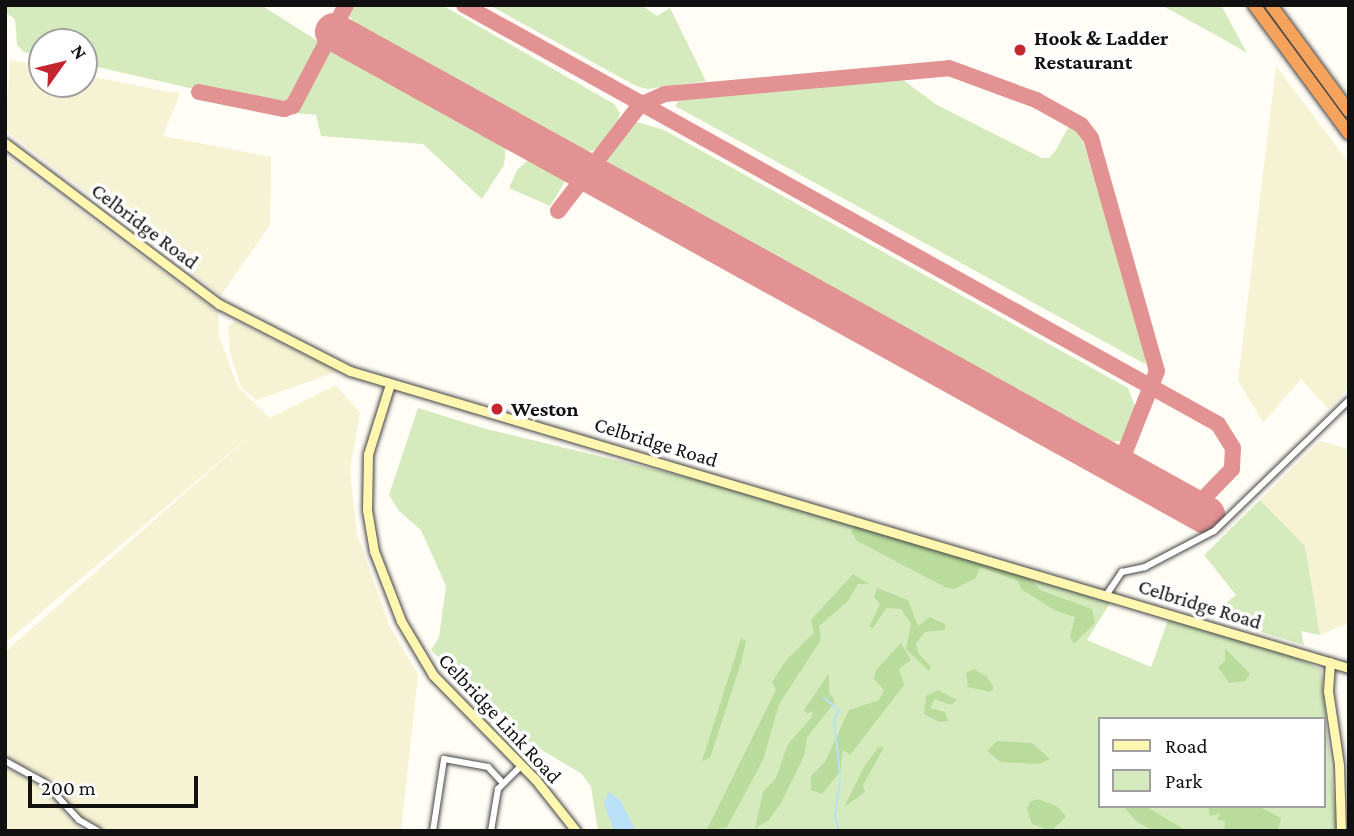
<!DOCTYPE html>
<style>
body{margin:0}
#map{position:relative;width:1354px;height:836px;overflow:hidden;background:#fffdf5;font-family:"Crimson Pro",serif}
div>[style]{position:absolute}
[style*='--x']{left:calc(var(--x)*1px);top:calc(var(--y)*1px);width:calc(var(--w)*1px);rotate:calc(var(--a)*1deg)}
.farmland>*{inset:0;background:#f6f3d4}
.green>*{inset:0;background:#d5ebbd}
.forest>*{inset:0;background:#b9dc9c}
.water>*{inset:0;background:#b9e0f7}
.stream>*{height:2px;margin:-1px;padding:0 1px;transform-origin:1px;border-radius:1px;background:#b9e0f7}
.taxiway>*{height:16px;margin:-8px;padding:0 8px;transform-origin:8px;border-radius:8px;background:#e29292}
.runway>*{height:38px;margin:-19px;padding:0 19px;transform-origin:19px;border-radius:19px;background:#e29292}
.roads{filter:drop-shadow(0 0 2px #444) drop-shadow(0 0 2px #444)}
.street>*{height:6px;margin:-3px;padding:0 3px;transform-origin:3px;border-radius:3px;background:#fff}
.secondary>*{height:9px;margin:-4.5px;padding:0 4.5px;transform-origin:4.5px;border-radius:4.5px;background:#fff6b0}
.highway>*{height:12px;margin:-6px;padding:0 6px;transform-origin:6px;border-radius:6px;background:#f5a25d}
.dots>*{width:19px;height:19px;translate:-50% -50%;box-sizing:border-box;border:4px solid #fff;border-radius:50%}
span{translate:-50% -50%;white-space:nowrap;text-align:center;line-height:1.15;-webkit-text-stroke:7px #fff;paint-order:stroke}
.poi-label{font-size:21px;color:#111;font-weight:700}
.left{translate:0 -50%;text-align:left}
.street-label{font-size:21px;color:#111}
.frame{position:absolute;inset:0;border:7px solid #111;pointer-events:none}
.legend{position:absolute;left:1098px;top:717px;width:228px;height:91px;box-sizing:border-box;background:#fff;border:2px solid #a0a0a0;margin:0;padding:9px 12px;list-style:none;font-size:21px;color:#111}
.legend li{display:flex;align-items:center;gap:14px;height:35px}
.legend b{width:35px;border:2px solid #a0a0a0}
.north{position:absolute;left:28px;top:28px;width:70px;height:70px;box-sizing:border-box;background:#fff;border:2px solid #a0a0a0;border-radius:50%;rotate:56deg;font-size:19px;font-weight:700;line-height:28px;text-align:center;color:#111}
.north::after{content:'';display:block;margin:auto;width:24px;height:32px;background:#c4262e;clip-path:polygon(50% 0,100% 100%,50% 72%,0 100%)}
.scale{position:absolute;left:28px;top:776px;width:170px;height:32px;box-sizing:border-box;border:4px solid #111;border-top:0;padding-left:9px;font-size:21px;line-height:24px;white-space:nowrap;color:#111;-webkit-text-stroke:5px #fff;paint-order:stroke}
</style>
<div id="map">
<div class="farmland">
<div style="clip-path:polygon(10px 60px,42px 66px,42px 84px,84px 84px,84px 75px,180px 94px,163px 136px,271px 157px,270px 225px,221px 295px,5px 130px)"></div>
<div style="clip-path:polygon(1276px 66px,1349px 163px,1349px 388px,1328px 409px,1301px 379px,1263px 423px,1238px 380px)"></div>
<div style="clip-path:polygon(5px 156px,218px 312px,219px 336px,238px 387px,270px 418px,336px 385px,360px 413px,350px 470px,357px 534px,389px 625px,418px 675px,401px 831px,105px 831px,77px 815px,36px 771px,5px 759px,5px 652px,260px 427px,5px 643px)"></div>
<div style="clip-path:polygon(236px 321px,337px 370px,337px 372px,256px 400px,241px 387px,230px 353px,228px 326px)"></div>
<div style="clip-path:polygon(1320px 441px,1349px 449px,1349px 623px,1320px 635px,1305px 546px,1260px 500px)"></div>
<div style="clip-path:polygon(5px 768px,37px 784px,82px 831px,5px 831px)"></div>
</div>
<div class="green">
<div style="clip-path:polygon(5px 5px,261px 5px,324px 45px,294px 99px,278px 101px,219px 88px,216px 94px,84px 64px,84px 42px,42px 42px,42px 56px,24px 52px,17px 45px,15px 19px,5px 12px)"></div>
<div style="clip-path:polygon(354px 5px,442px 5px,614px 104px,620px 113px,618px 122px,595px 150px,583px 153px,357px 26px,349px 16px)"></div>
<div style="clip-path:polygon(489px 5px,641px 5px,657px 16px,670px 8px,706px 81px,647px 89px,636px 86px)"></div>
<div style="clip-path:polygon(1161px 5px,1221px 5px,1247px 53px,1223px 39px)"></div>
<div style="clip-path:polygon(336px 48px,506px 144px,504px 165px,482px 199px,423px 144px,321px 136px,316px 115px,296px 113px,327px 52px)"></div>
<div style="clip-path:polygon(899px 77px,937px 105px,1042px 158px,1049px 158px,1056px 150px,1069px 126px,1080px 132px,1147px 352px,1145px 364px,675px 106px,681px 97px)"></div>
<div style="clip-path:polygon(637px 122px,664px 130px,1128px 388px,1136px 409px,1125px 435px,1120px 441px,1104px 442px,607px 165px,608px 157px)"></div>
<div style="clip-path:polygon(533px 156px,566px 180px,550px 206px,509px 188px,517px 170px)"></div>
<div style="clip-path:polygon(evenodd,418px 408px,486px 429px,744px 491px,1106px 601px,1110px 603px,1087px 640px,1151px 667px,1168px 620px,1281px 651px,1321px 669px,1337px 831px,598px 831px,591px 787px,582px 774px,505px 728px,431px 650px,439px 637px,446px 586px,421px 530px,399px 511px,389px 495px,418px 408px,1100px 719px,1324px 719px,1324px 806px,1100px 806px,1100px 719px)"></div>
<div style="clip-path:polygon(1260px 500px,1305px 546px,1320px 635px,1301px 631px,1304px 645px,1208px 616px,1236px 595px,1204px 555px)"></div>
</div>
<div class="forest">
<div style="clip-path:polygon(857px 524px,1028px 577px,1040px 590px,1092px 609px,1095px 623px,1074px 644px,1070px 637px,1075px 617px,1056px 611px,1021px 589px,1018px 581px,980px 567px,976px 578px,954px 589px,945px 587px,857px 541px,851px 532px)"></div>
<div style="clip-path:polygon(853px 574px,869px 584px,858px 584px,847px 602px,819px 626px,821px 640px,779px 704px,763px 760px,727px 827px,706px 831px,776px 690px,772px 682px,787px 659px,814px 633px,811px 620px)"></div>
<div style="clip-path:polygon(877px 588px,908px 600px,918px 626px,930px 617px,945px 624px,945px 630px,925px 632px,916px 643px,918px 653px,931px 667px,929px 671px,906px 649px,911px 624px,901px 609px,886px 608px,873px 628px,869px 627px,880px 604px,874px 597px)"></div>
<div style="clip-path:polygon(741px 638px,746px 641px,742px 660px,710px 758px,702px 761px)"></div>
<div style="clip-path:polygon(901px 643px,911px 660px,899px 669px,904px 685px,850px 755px,843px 750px,840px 772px,822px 794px,811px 790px,811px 776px,825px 762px,849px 710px,879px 700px,884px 690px,874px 679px,876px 670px)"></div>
<div style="clip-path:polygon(1225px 648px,1250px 674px,1245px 681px,1229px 683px,1218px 667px,1225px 661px)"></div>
<div style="clip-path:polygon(974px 669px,987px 677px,994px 688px,990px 692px,968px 687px,966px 673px)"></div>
<div style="clip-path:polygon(829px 673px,829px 692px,835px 702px,807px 737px,804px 756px,781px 803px,768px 821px,755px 828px,763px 792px,776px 778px,788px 744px,812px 717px,812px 711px,807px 714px,804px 710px)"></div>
<div style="clip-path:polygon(938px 690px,957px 700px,951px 705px,935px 699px,930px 708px,945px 712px,948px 721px,939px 722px,924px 714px,926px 696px)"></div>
<div style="clip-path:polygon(997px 741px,1032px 743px,1050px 759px,1039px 764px,1001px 762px,987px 751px)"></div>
<div style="clip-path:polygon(884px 747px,863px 785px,865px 792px,844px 807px,864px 767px,878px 748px)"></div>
<div style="clip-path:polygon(1038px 799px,1058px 807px,1066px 817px,1051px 831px,1032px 824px,1027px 809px,1030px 802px)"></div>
<div style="clip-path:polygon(1123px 806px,1145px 806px,1187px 831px,1154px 831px,1137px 822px)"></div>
<div style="clip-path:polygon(1208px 806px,1258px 806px,1281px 818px,1278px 831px,1224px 830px,1225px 821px,1217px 820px,1220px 814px,1210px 816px)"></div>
</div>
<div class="water">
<div style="clip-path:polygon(609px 792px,620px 800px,636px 831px,614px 831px,604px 803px)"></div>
</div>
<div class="stream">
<div style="--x:824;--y:698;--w:19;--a:39"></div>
<div style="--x:839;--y:710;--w:11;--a:117"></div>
<div style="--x:834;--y:720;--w:54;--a:83.7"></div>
<div style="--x:839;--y:831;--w:16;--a:-105"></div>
<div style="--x:835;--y:816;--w:37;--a:-82"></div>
</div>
<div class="taxiway">
<div style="--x:464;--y:5;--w:863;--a:29.06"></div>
<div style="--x:1218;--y:424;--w:28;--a:58"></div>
<div style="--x:1233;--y:448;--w:21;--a:93"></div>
<div style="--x:1232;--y:469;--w:42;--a:134"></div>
<div style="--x:1203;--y:499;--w:16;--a:165"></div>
<div style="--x:1188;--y:503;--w:10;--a:-163"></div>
<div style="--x:199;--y:92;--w:87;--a:11.3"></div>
<div style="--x:284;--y:109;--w:9;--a:-18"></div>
<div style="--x:293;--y:106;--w:114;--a:-62.3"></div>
<div style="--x:558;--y:211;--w:134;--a:-52.3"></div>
<div style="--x:640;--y:105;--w:27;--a:-24"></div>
<div style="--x:665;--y:94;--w:285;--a:-5.2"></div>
<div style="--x:949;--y:68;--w:93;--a:20.2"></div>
<div style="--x:1036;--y:100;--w:51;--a:29.1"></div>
<div style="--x:1081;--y:125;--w:16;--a:52"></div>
<div style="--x:1091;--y:138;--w:242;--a:74.2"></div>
<div style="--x:1157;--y:371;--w:103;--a:111.6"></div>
</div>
<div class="runway">
<div style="--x:334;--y:32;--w:997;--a:28.98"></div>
</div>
<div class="roads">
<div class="street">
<div style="--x:1107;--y:594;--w:27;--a:-56"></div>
<div style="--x:1122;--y:572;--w:24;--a:-12"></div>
<div style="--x:1145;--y:567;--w:78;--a:-27.6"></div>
<div style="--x:1214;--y:531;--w:188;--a:-44.1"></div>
<div style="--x:5;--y:761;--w:46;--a:28.8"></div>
<div style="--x:45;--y:783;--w:50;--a:47.4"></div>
<div style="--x:79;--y:820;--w:22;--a:30"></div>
<div style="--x:433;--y:831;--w:73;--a:-81.3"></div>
<div style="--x:444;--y:759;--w:45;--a:10.3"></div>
<div style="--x:488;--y:767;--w:22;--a:47"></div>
<div style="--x:491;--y:831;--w:43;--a:-80.5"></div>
<div style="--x:498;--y:789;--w:34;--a:-45"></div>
</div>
<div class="secondary">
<div style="--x:5;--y:143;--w:268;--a:37"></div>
<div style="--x:219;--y:304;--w:147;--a:27.1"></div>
<div style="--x:350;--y:371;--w:1042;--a:16.56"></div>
<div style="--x:390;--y:384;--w:73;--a:107.4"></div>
<div style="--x:368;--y:454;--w:56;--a:91"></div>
<div style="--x:367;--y:510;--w:42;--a:80.3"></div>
<div style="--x:374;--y:551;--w:75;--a:68.9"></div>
<div style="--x:401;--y:621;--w:63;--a:59.3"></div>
<div style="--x:433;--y:675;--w:146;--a:45.6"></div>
<div style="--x:535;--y:779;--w:66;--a:51.7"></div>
<div style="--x:1330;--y:662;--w:29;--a:94"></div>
<div style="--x:1328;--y:691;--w:75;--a:81.5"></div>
<div style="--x:1339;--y:765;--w:66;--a:88.3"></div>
</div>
<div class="highway">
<div style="--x:1254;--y:5;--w:160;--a:53.6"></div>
<div style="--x:1271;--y:5;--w:132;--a:53.7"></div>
</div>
</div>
<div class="dots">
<div style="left:1020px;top:50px;background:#c4262e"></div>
<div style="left:497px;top:409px;background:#c4262e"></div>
</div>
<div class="poi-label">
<span class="left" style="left:1034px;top:50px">Hook &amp; Ladder<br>Restaurant</span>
<span class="left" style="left:511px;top:409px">Weston</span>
</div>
<div class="street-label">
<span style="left:145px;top:226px;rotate:37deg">Celbridge Road</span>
<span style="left:656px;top:442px;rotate:17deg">Celbridge Road</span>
<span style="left:1200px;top:604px;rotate:17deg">Celbridge Road</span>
<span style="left:500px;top:718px;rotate:47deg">Celbridge Link Road</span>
</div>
<div class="frame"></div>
<ul class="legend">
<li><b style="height:9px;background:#fff6b0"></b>Road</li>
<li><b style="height:19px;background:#d5ebbd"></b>Park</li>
</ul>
<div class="north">N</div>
<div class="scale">200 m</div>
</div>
